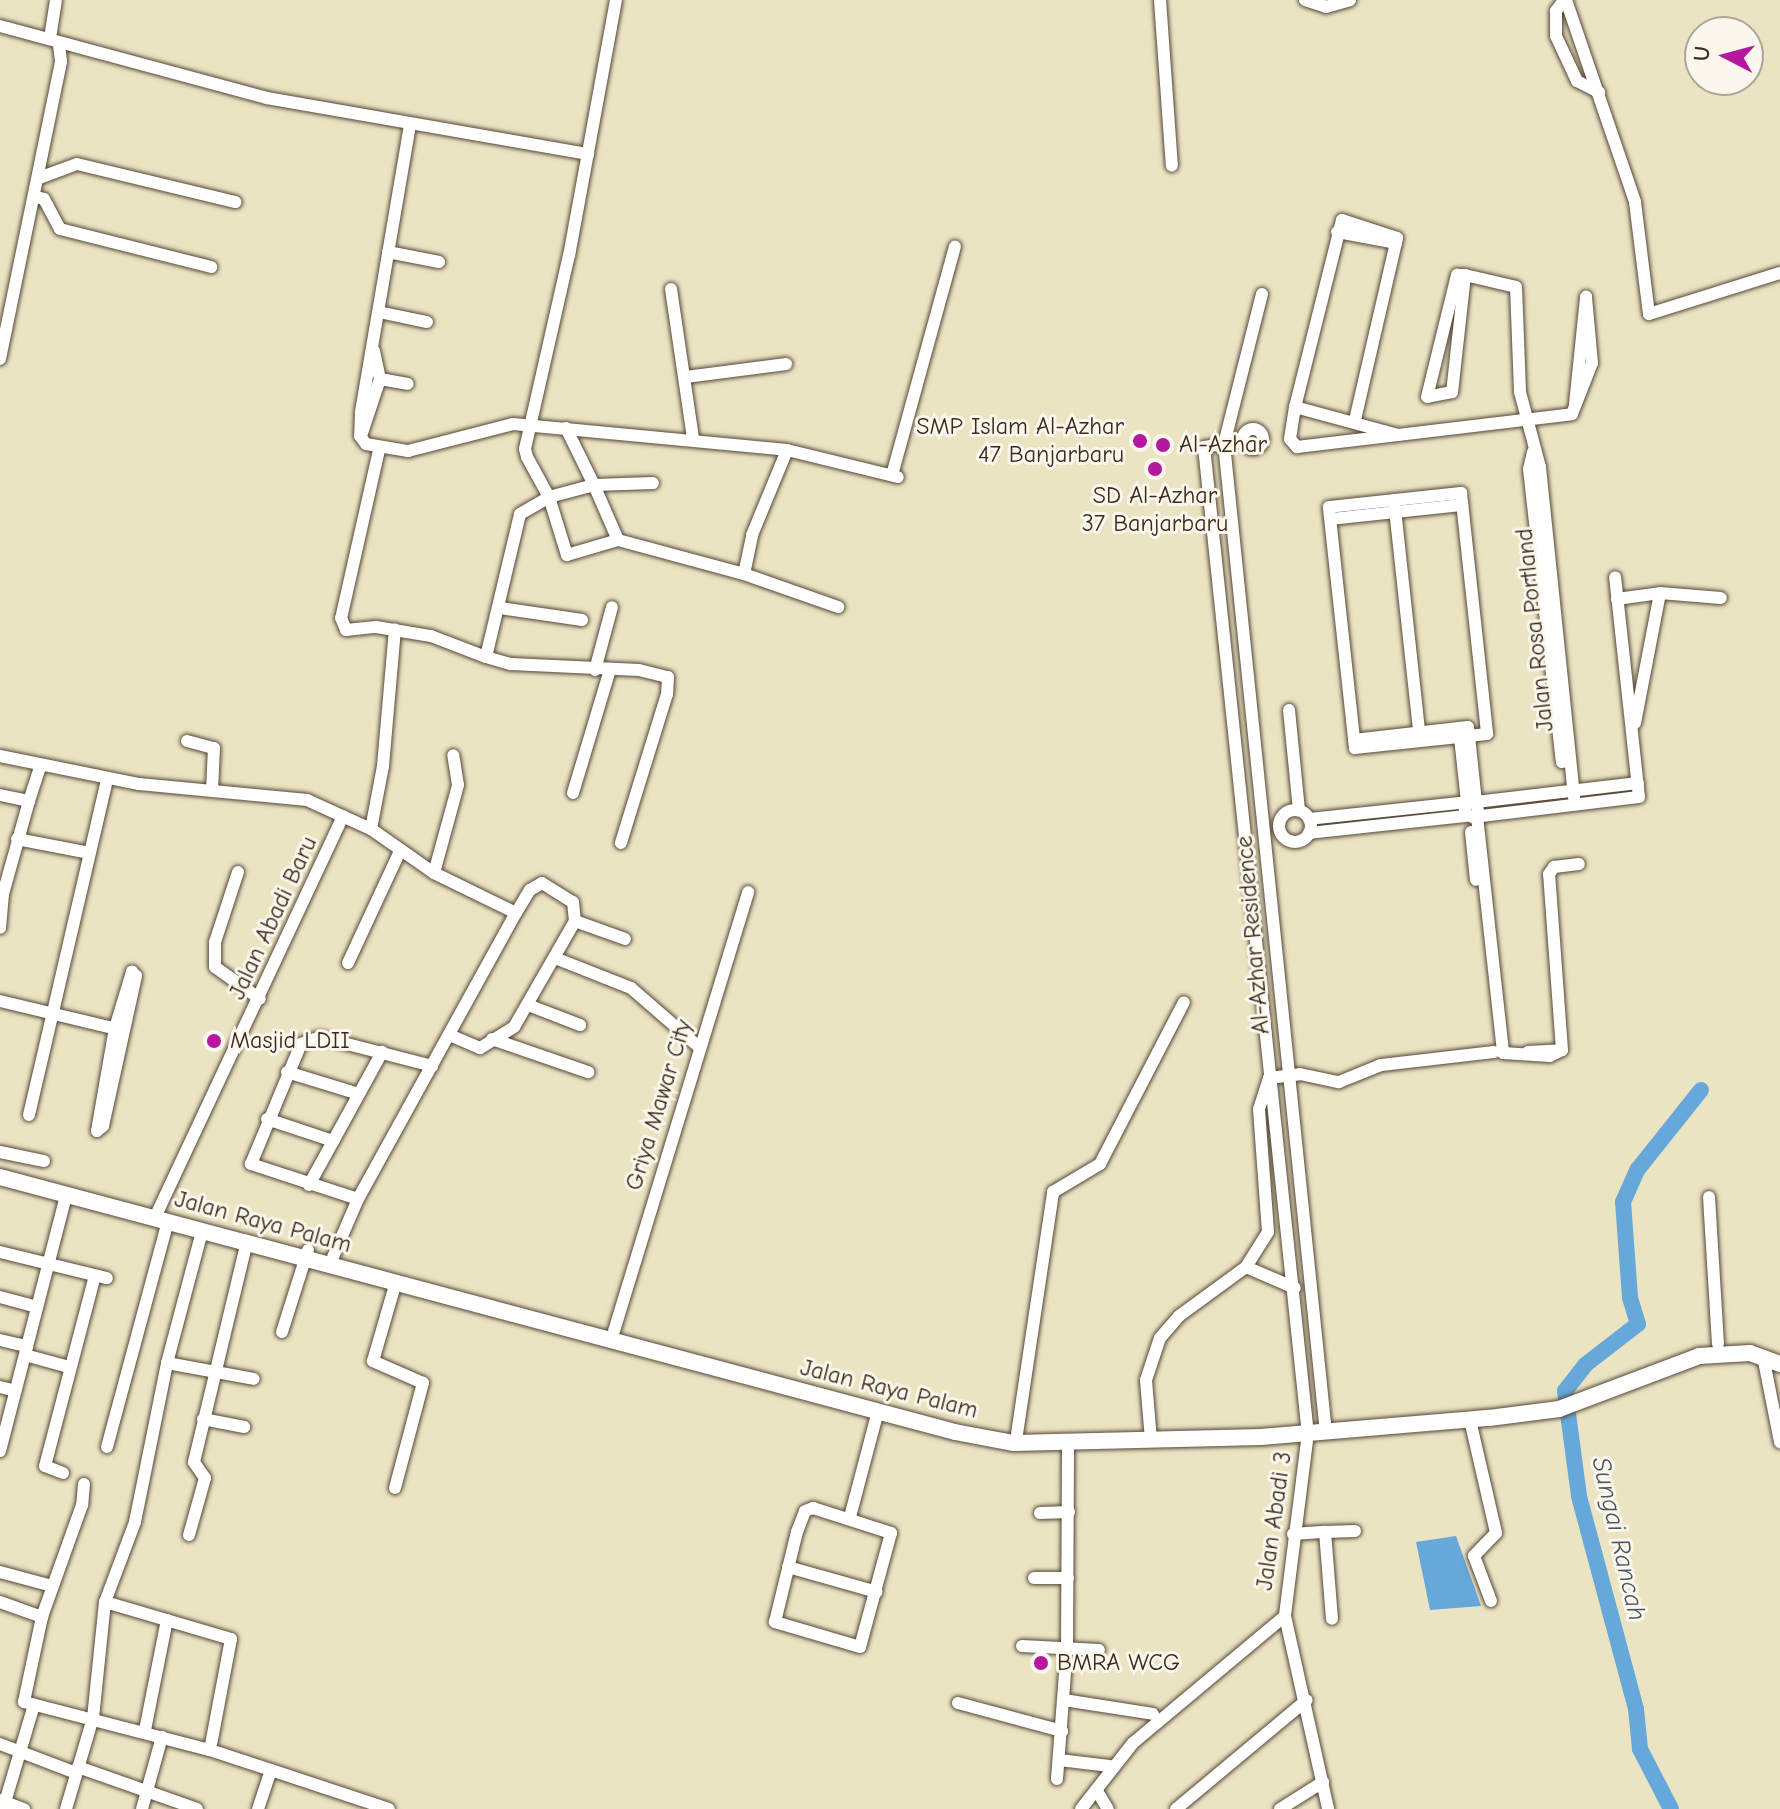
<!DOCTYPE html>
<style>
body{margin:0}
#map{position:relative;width:1780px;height:1809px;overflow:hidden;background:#ebe4c3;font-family:"Comic Neue",sans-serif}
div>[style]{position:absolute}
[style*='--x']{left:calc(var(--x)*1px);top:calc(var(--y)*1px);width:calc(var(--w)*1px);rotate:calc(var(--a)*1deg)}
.water>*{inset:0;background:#65a8d9}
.river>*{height:16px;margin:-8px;padding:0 8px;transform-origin:8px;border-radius:8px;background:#65a8d9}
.roads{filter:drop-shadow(0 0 2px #554637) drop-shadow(0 0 2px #554637)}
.minor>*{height:12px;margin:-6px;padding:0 6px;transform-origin:6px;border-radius:6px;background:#fff}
.minor>.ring{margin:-6px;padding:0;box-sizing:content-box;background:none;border:12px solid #fff;border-radius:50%}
.major>*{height:16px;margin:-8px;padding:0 8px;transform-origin:8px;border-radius:8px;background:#fff}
.dots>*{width:22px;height:22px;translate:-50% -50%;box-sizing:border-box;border:4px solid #fbf7ec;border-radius:50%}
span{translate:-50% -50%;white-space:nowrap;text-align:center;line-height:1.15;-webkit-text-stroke:6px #fbf7ec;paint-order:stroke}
.poi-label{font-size:24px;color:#3b2a1e}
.right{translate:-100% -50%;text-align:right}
.left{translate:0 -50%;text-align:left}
.street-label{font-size:24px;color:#3b2a1e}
.water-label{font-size:26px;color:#4a565f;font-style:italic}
.north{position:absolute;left:1684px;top:16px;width:80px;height:80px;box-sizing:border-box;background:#fbf7ec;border:2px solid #aea59a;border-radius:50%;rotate:276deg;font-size:22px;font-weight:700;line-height:32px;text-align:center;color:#3b2a1e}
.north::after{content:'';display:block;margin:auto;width:28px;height:36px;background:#b5179e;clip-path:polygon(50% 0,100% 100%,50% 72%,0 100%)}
</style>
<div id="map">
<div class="water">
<div style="clip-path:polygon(1456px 1536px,1481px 1606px,1430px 1610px,1416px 1542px)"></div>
</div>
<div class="river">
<div style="--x:1671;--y:1809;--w:68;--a:-117.3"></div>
<div style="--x:1640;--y:1749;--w:40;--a:-95.7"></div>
<div style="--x:1636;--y:1709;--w:220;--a:-105"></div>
<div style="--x:1579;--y:1496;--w:106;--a:-97.6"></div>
<div style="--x:1565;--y:1391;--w:33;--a:-52"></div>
<div style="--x:1585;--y:1365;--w:67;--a:-37.7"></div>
<div style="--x:1638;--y:1324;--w:28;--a:-107"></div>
<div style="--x:1630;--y:1297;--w:95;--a:-94.2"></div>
<div style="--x:1623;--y:1202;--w:36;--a:-66"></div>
<div style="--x:1638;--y:1169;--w:101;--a:-51.4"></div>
</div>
<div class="roads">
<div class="minor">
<div style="--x:616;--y:0;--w:259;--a:100.4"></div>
<div style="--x:569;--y:255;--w:199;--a:102.8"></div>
<div style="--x:525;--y:449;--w:8;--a:76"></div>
<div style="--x:527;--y:457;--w:46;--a:61.2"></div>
<div style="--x:549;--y:497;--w:61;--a:72.8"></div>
<div style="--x:567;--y:555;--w:53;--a:-16.4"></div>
<div style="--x:618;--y:540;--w:131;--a:15.1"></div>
<div style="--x:744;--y:574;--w:100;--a:19.3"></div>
<div style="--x:1160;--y:0;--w:166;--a:85.9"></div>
<div style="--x:1305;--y:0;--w:22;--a:18"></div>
<div style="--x:1326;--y:7;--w:25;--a:-16"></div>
<div style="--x:1564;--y:0;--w:14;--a:126"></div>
<div style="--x:1556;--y:11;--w:25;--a:90"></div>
<div style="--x:1556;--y:36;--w:50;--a:65"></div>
<div style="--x:1577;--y:81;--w:25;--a:27"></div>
<div style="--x:1566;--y:0;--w:213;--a:71.1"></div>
<div style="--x:1635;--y:202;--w:113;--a:82.9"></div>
<div style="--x:1649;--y:314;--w:137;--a:-17.4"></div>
<div style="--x:0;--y:26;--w:277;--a:15.1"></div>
<div style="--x:267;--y:98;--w:326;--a:9.9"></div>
<div style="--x:50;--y:38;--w:38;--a:-81"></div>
<div style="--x:410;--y:125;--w:292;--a:99.7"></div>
<div style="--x:361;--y:413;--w:23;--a:92"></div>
<div style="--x:360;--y:436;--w:10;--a:53"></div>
<div style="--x:366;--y:444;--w:43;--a:9.5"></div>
<div style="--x:408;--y:451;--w:108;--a:-14.4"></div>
<div style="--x:513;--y:424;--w:275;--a:5.4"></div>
<div style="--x:787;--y:450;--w:114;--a:13.7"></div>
<div style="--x:39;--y:178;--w:40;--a:-20.2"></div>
<div style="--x:77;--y:164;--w:163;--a:13.5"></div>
<div style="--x:36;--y:197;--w:8;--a:14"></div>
<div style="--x:44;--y:199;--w:34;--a:62"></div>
<div style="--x:60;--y:229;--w:156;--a:14.1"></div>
<div style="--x:1337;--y:232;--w:60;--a:10.6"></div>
<div style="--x:388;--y:252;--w:52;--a:11.1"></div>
<div style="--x:1465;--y:275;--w:118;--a:96.3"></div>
<div style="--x:1452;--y:392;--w:25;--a:169"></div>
<div style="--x:1427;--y:397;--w:126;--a:-76.2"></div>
<div style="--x:1457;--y:275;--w:8;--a:0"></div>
<div style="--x:1465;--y:275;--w:52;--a:13.2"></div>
<div style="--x:1516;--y:287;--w:105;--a:87.8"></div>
<div style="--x:1520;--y:392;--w:78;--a:75.1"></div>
<div style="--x:1540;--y:467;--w:339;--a:84.1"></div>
<div style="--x:671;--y:289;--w:151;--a:81.6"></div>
<div style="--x:1262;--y:294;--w:155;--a:104.2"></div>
<div style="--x:1224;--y:444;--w:984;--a:84.11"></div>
<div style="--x:379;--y:312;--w:49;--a:11.8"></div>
<div style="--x:374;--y:351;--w:29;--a:78"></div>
<div style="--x:380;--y:379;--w:28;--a:10"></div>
<div style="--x:0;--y:359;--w:304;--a:-78.4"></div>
<div style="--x:61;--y:61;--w:16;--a:-97"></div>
<div style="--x:686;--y:377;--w:101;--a:-7.4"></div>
<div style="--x:1575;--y:404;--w:108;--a:-84.1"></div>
<div style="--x:1295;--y:407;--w:107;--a:15.2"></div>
<div style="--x:1355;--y:420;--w:187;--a:-77"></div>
<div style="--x:1397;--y:238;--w:58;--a:-161.9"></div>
<div style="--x:1342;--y:220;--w:193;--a:104.1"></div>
<div style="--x:1295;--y:407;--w:32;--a:99"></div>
<div style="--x:1290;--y:439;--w:11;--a:49"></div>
<div style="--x:1297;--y:447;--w:277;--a:-6.8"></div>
<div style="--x:1572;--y:414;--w:55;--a:-68.6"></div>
<div style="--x:1592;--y:363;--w:66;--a:-95.2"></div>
<div style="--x:566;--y:428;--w:64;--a:63.8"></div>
<div style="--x:594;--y:485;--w:59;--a:-1.9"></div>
<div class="ring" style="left:1243px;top:429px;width:8px;height:8px"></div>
<div style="--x:362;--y:433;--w:57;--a:-71.6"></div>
<div style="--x:1242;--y:441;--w:38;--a:171"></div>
<div style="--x:1204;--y:447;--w:983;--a:83.99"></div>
<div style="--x:379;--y:450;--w:172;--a:102.7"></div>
<div style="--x:341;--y:618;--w:13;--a:67"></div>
<div style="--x:346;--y:630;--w:30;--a:-6"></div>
<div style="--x:376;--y:627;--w:56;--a:9.3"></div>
<div style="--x:431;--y:636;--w:59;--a:20.9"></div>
<div style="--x:486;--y:657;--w:147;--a:-76.6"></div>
<div style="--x:520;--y:514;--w:34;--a:-30"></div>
<div style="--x:549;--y:497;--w:47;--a:-14.9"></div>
<div style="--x:594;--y:485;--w:60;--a:66.4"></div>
<div style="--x:1533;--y:452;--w:17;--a:103"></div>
<div style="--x:1529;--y:469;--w:295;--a:83.6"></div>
<div style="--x:892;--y:475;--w:237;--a:-74.6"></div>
<div style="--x:1461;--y:493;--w:242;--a:83.8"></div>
<div style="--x:1487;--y:734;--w:133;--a:173.9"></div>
<div style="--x:1355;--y:748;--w:242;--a:-96.2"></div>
<div style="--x:1329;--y:507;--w:133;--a:-6.1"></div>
<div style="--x:1394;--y:500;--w:242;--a:83.8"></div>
<div style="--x:1331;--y:519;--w:132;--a:-6.1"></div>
<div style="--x:744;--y:574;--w:40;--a:-78"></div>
<div style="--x:752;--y:535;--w:92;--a:-67.6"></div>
<div style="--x:1617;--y:599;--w:43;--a:-7.9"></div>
<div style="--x:1660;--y:593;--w:61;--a:4.7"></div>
<div style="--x:500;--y:608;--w:83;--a:8.3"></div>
<div style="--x:486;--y:657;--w:26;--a:16"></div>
<div style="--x:511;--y:664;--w:128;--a:2.7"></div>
<div style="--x:639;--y:670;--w:30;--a:14"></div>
<div style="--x:668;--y:677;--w:17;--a:93"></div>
<div style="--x:667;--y:694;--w:156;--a:107.2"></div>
<div style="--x:595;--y:670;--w:65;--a:-74.9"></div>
<div style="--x:1289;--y:710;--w:100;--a:84.3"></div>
<div style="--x:1635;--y:723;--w:132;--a:-79.1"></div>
<div style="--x:1468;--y:727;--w:75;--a:83.9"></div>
<div style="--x:1476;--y:802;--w:163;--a:-6.7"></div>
<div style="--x:1354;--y:740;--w:114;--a:-6.6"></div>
<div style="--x:187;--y:741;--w:28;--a:15"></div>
<div style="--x:214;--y:748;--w:43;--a:92.7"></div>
<div style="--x:0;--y:756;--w:142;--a:11.4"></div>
<div style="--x:139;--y:784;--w:169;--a:5.4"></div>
<div style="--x:307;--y:800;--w:70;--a:24.4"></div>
<div style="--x:371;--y:829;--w:77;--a:34.9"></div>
<div style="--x:434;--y:873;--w:91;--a:26"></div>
<div style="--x:573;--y:793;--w:128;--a:-73.3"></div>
<div style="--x:0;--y:795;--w:30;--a:12"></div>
<div style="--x:29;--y:801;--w:97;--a:105.6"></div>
<div style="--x:3;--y:894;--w:34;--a:95"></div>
<div style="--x:29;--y:801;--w:38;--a:-72"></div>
<div class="ring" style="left:1279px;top:810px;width:20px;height:20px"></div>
<div style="--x:1479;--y:815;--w:13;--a:-103"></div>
<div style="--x:1476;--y:802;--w:11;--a:170"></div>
<div style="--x:1465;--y:804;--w:10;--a:90"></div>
<div style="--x:1465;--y:814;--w:9;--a:21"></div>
<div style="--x:1473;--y:817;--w:167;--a:-6.9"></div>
<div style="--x:1639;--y:797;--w:221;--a:-96.2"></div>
<div style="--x:1477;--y:816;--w:238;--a:83.7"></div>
<div style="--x:1503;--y:1053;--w:47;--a:3.7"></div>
<div style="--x:1550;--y:1056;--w:13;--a:-27"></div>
<div style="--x:1562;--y:1050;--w:176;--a:-94.2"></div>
<div style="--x:1549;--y:874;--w:9;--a:-54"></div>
<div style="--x:1554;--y:867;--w:25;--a:-7"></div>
<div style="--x:1309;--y:819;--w:159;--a:-6.1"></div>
<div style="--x:1467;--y:802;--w:74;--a:-96.2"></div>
<div style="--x:371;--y:829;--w:64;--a:-79.2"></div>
<div style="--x:383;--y:766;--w:137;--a:-85"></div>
<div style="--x:1471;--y:832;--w:48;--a:84.1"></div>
<div style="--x:1309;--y:833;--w:158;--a:-6.2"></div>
<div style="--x:17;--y:839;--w:74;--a:10.9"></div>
<div style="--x:238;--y:872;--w:74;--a:108.2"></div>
<div style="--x:215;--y:942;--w:25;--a:90"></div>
<div style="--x:215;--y:967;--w:55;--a:35.4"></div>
<div style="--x:434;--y:873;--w:91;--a:-74.7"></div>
<div style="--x:458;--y:785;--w:30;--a:-99"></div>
<div style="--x:575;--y:921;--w:53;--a:19.8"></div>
<div style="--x:555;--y:958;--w:82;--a:21.5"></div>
<div style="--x:631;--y:988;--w:90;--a:40.9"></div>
<div style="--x:348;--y:963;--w:123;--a:-65.1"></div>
<div style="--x:0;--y:1001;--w:124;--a:13.5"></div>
<div style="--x:528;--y:1005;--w:56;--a:21"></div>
<div style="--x:492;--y:1039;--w:102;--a:19"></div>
<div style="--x:1528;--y:1052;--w:34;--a:-3"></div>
<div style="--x:287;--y:1072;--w:75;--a:17"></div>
<div style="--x:29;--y:1115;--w:339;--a:-76.9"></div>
<div style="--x:267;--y:1119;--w:70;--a:18.4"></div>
<div style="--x:97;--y:1131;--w:8;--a:-40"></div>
<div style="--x:103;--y:1126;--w:154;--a:-77.6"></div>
<div style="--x:136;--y:976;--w:6;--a:-135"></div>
<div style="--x:97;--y:1131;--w:105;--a:-80.1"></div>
<div style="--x:115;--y:1028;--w:59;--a:-73.1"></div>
<div style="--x:0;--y:1152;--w:45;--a:11.6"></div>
<div style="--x:309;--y:1185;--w:152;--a:-61.2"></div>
<div style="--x:1709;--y:1197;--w:147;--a:86.5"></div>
<div style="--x:358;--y:1199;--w:113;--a:-161.9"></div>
<div style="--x:251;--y:1164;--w:130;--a:-67.4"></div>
<div style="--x:301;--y:1044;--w:20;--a:-20"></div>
<div style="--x:320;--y:1037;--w:116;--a:14.5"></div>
<div style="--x:158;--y:1211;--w:436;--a:-64.9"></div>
<div style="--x:0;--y:1252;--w:110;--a:13.7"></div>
<div style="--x:333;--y:1257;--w:63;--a:-66.7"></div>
<div style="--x:358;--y:1199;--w:327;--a:-61.1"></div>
<div style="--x:516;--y:913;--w:27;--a:-59"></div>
<div style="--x:530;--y:890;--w:14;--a:-30"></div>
<div style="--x:542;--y:883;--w:36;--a:32"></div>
<div style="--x:573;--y:902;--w:19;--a:84"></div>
<div style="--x:575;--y:921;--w:122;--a:119.9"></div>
<div style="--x:514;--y:1027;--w:40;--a:148"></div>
<div style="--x:480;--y:1048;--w:34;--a:-157"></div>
<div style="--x:1246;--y:1267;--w:53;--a:23.2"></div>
<div style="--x:0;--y:1297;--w:38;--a:15"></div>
<div style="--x:614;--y:1331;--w:459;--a:-73"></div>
<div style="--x:282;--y:1332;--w:86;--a:-72.4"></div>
<div style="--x:0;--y:1340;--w:28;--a:13"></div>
<div style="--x:25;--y:1355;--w:46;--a:15.3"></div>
<div style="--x:1763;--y:1356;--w:88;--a:78.8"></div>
<div style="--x:167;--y:1363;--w:88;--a:10.4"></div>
<div style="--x:0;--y:1387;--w:16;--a:14"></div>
<div style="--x:203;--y:1419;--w:42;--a:11"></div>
<div style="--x:1470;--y:1420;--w:116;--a:77"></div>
<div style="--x:1496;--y:1533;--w:32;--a:134"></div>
<div style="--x:1474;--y:1556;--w:48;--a:69.3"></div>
<div style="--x:1308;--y:1433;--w:184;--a:97.2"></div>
<div style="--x:1285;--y:1616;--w:198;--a:77.4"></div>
<div style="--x:1017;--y:1434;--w:245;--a:-81.5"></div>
<div style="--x:1053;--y:1192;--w:55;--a:-30.8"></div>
<div style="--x:1100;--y:1164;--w:182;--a:-62.6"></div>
<div style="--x:1151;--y:1440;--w:60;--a:-94.8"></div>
<div style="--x:1146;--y:1380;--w:44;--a:-71.6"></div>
<div style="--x:1160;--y:1338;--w:29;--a:-49"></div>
<div style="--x:1179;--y:1316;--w:83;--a:-36.2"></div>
<div style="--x:1246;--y:1267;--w:41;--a:-57.8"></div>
<div style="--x:1268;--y:1232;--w:123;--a:-94.2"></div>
<div style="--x:1259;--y:1109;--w:33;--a:-72"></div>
<div style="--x:1269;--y:1078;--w:31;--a:-7"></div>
<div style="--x:1300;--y:1074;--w:40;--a:12"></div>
<div style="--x:1339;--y:1082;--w:45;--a:-22"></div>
<div style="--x:1381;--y:1065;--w:114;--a:-6.6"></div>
<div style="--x:107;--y:1447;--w:234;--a:-74.9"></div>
<div style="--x:0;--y:1451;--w:263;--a:-75.5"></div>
<div style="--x:63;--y:1473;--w:19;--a:-159"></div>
<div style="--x:45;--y:1466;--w:197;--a:-75.3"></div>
<div style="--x:84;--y:1484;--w:21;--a:95"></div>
<div style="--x:82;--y:1505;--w:119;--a:109.7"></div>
<div style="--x:42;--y:1617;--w:87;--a:102"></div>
<div style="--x:24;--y:1702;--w:192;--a:14.5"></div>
<div style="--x:210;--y:1750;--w:113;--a:-79.3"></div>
<div style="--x:231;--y:1639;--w:131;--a:-163.6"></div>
<div style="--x:395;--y:1488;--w:109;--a:-75.1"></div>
<div style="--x:423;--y:1383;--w:55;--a:-156.3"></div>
<div style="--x:373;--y:1361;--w:82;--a:-73.8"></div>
<div style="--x:813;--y:1508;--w:82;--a:17.8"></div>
<div style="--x:891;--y:1533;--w:118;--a:105.2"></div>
<div style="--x:860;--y:1647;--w:89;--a:-163.6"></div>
<div style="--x:775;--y:1622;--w:93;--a:-76.3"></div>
<div style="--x:797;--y:1532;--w:22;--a:-69"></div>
<div style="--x:805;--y:1511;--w:9;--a:-21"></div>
<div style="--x:1040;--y:1513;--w:29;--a:-2"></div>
<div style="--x:850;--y:1517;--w:110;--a:-75.2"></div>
<div style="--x:1325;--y:1532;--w:30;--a:-2"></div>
<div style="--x:1293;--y:1534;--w:32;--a:-4"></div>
<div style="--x:1325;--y:1532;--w:87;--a:85.4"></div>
<div style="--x:189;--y:1535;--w:59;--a:-74.3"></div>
<div style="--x:205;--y:1478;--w:19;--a:-125"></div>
<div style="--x:194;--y:1462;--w:226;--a:-76.5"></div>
<div style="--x:788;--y:1567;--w:92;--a:15.7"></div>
<div style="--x:0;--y:1572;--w:54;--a:15.1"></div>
<div style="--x:1034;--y:1578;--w:34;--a:0"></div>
<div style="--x:0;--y:1602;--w:45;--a:19.7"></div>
<div style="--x:1022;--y:1646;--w:77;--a:3"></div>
<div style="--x:1064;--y:1700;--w:90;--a:8.9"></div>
<div style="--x:958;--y:1703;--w:108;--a:15.1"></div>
<div style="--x:145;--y:1730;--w:112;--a:-78.7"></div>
<div style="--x:0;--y:1744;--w:81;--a:20.9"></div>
<div style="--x:210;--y:1750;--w:64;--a:18.2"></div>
<div style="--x:271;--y:1770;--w:41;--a:108.4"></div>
<div style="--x:1059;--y:1760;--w:51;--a:6.7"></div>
<div style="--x:78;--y:1767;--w:126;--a:19.4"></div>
<div style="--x:271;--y:1770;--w:124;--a:18.3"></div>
<div style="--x:1057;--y:1779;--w:132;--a:-85.7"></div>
<div style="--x:1067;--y:1647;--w:205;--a:-89.7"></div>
<div style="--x:1097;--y:1791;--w:21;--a:59"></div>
<div style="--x:0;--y:1800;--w:26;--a:21"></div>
<div style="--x:3;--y:1809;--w:109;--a:-73.4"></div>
<div style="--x:66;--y:1809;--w:95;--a:-73.5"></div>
<div style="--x:93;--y:1718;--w:117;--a:-84.1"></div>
<div style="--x:105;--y:1602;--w:85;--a:-69.4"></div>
<div style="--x:135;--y:1522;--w:162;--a:-78.6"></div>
<div style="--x:167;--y:1363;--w:137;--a:-75.1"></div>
<div style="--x:142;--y:1809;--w:75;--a:-74.5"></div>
<div style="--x:1081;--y:1809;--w:84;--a:-51.8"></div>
<div style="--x:1133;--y:1743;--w:198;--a:-39.9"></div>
<div style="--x:1176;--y:1809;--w:170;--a:-39.8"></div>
<div style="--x:1280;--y:1809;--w:51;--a:-32.1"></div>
</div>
<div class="major">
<div style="--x:0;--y:1177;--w:988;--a:14.95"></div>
<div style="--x:955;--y:1432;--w:60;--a:10.6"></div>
<div style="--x:1014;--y:1443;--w:247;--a:-1.4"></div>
<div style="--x:1261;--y:1437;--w:229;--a:-4.8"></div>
<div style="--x:1489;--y:1418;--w:71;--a:-7.3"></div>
<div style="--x:1559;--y:1409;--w:150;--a:-20.7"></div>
<div style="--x:1699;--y:1356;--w:51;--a:-3.4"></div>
<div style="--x:1750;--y:1353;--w:32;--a:20"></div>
</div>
</div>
<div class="dots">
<div style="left:1140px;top:441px;background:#b5179e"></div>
<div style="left:1163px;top:445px;background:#b5179e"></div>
<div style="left:1155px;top:469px;background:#b5179e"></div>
<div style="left:214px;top:1041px;background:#b5179e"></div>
<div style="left:1041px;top:1663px;background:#b5179e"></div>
</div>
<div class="poi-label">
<span class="right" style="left:1124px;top:441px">SMP Islam Al-Azhar<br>47 Banjarbaru</span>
<span class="left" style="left:1179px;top:445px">Al-Azhar</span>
<span style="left:1155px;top:510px">SD Al-Azhar<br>37 Banjarbaru</span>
<span class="left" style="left:230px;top:1041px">Masjid LDII</span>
<span class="left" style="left:1057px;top:1663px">BMRA WCG</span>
</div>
<div class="street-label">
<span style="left:1535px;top:630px;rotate:-96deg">Jalan Rosa Portland</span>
<span style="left:273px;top:918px;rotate:-65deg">Jalan Abadi Baru</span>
<span style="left:1253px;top:935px;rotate:-95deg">Al-Azhar Residence</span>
<span style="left:659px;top:1105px;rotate:-73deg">Griya Mawar City</span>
<span style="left:263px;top:1222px;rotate:15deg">Jalan Raya Palam</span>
<span style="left:889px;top:1389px;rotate:14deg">Jalan Raya Palam</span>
<span style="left:1274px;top:1521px;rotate:-82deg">Jalan Abadi 3</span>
</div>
<div class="water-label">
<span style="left:1618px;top:1539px;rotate:77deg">Sungai Rancah</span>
</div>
<div class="north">U</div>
</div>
